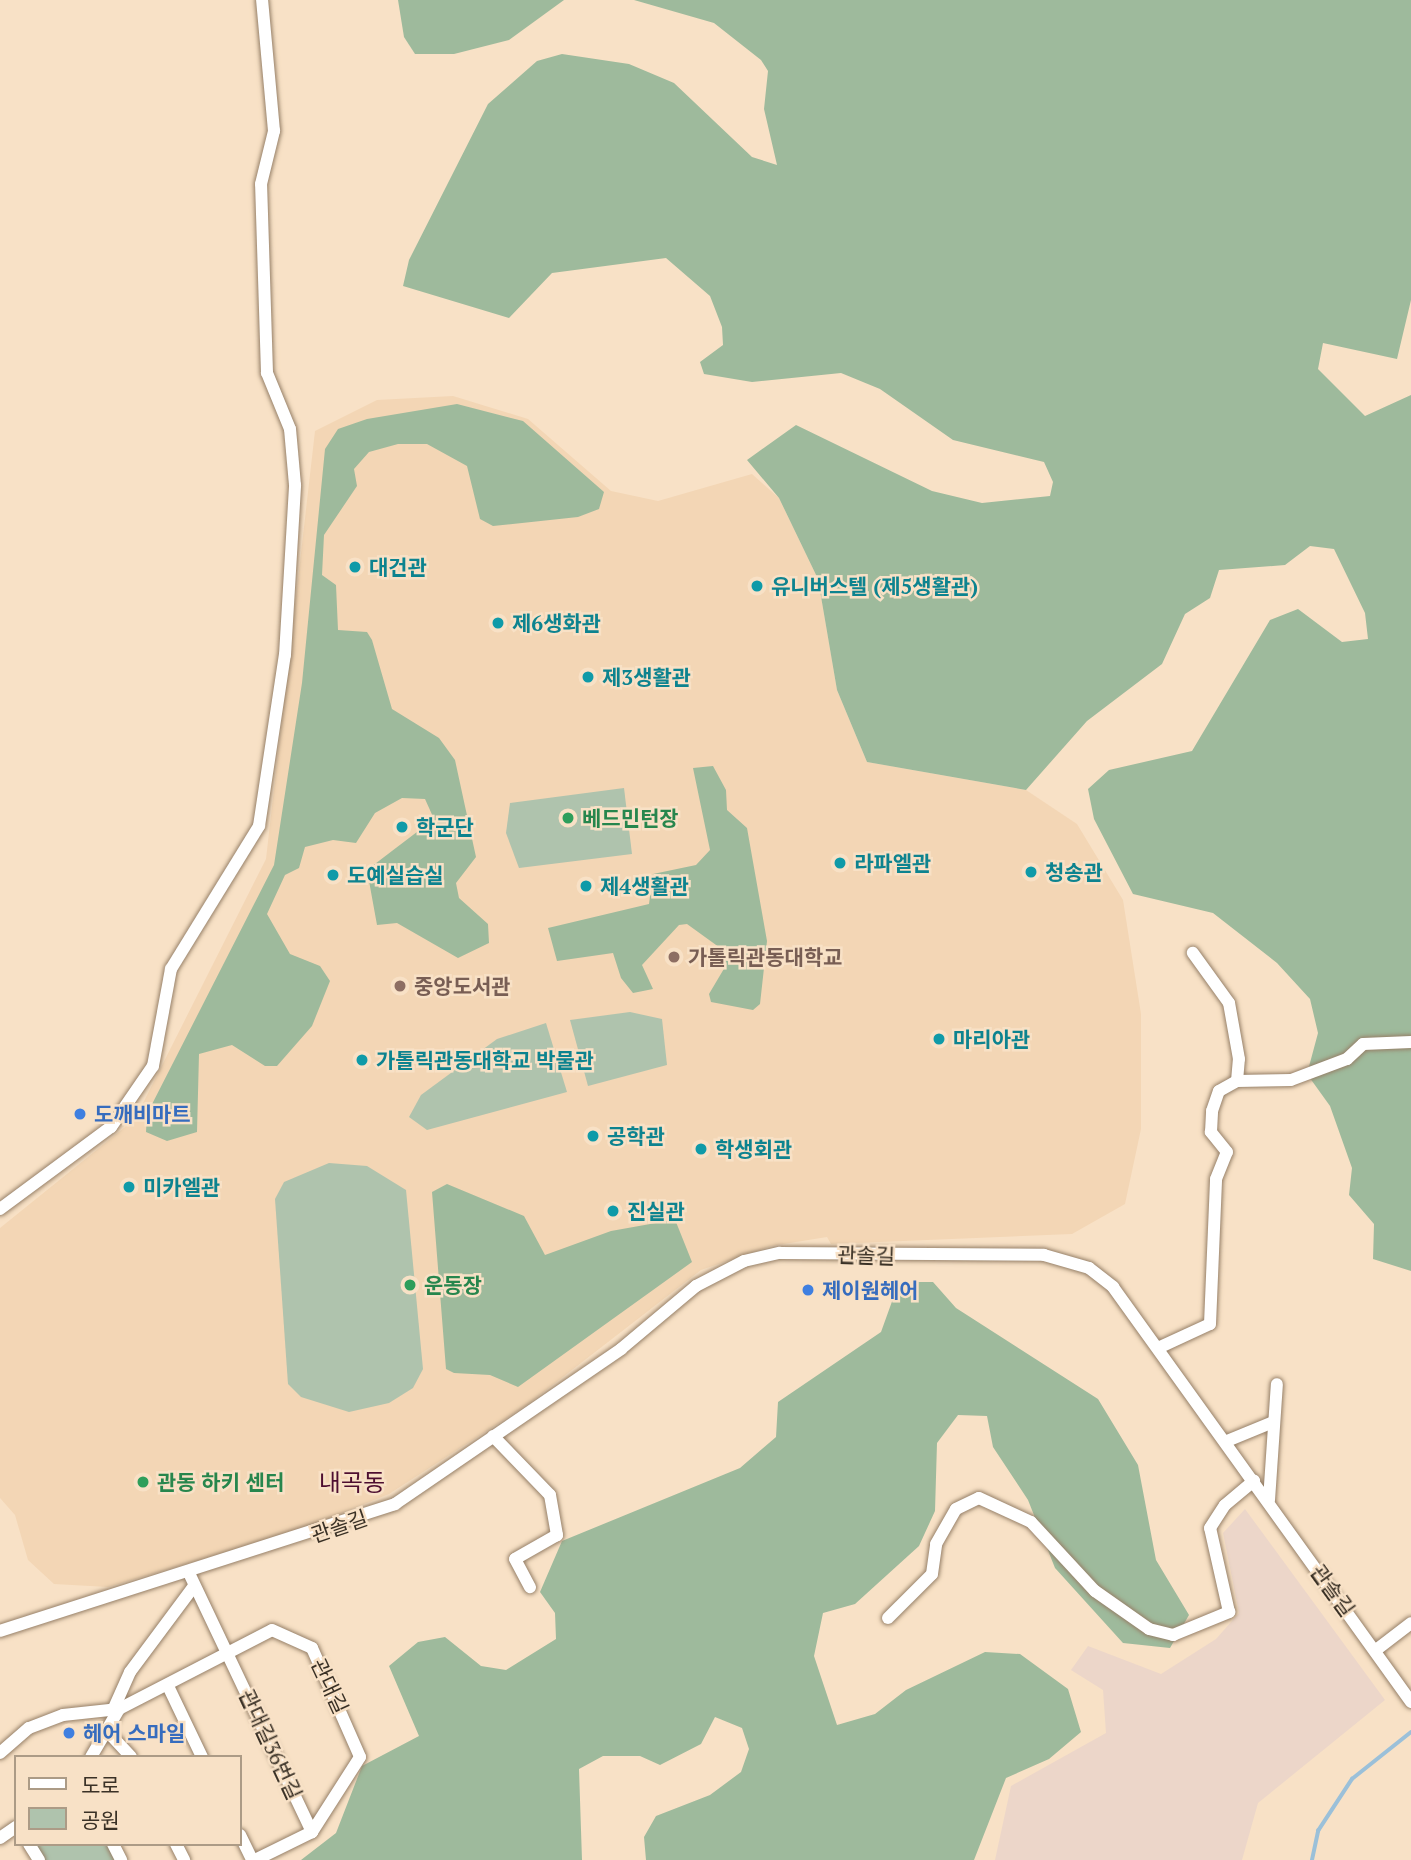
<!DOCTYPE html>
<meta charset="utf-8">
<style>
body{margin:0}
#map{position:relative;width:1411px;height:1860px;overflow:hidden;background:#f8e1c6;font-family:"PT Serif","Noto Sans KR",serif}
div>[style]{position:absolute}
[style*='--x']{left:calc(var(--x)*1px);top:calc(var(--y)*1px);width:calc(var(--w)*1px);rotate:calc(var(--a)*1deg)}
.built>*{inset:0;background:#f3d6b5}
.industrial>*{inset:0;background:#ecd6c9}
.green>*{inset:0;background:#afc3ad}
.forest>*{inset:0;background:#9eba9c}
.stream>*{height:3.5px;margin:-1.75px;padding:0 1.75px;transform-origin:1.75px;border-radius:1.75px;background:#9bc0d9}
.roads{filter:drop-shadow(0 0 2px #968068) drop-shadow(0 0 2px #968068)}
.minor>*{height:12px;margin:-6px;padding:0 6px;transform-origin:6px;border-radius:6px;background:#fff}
.dots>*{width:19px;height:19px;translate:-50% -50%;box-sizing:border-box;border:4px solid #f8e1c6;border-radius:50%}
span{translate:-50% -50%;white-space:nowrap;text-align:center;line-height:1.15;-webkit-text-stroke:5px #f8e1c6;paint-order:stroke}
.culture-label{font-size:21px;color:#0d838f;font-weight:700}
.left{translate:0 -50%;text-align:left}
.leisure-label{font-size:21px;color:#27864d;font-weight:700}
.education-label{font-size:21px;color:#785e54;font-weight:700}
.shop-label{font-size:21px;color:#366cbe;font-weight:700}
.street-label{font-size:21px;color:#3a3126}
.quarter-label{font-size:24px;color:#4d0e30}
.legend{position:absolute;left:14px;top:1755px;width:228px;height:91px;box-sizing:border-box;background:#f8e1c6;border:2px solid #ac9b86;margin:0;padding:9px 12px;list-style:none;font-size:21px;color:#3a3126}
.legend li{display:flex;align-items:center;gap:14px;height:35px}
.legend b{width:35px;border:2px solid #ac9b86}
</style>
<div id="map">
<div class="built">
<div style="clip-path:polygon(453px 396px,528px 419px,611px 491px,658px 501px,752px 474px,779px 498px,818px 579px,837px 690px,867px 762px,1026px 790px,1077px 824px,1123px 900px,1141px 1014px,1141px 1129px,1125px 1204px,1072px 1234px,831px 1244px,827px 1237px,771px 1246px,701px 1270px,528px 1404px,389px 1494px,297px 1531px,108px 1587px,54px 1584px,28px 1560px,15px 1515px,0 1498px,0 1228px,135px 1119px,266px 859px,315px 431px,377px 400px)"></div>
</div>
<div class="industrial">
<div style="clip-path:polygon(1245px 1509px,1385px 1700px,1258px 1803px,1242px 1860px,995px 1860px,1011px 1786px,1106px 1733px,1103px 1690px,1071px 1670px,1088px 1646px,1161px 1674px,1216px 1639px,1239px 1613px,1223px 1533px)"></div>
</div>
<div class="green">
<div style="clip-path:polygon(624px 788px,632px 854px,519px 868px,506px 833px,510px 803px)"></div>
<div style="clip-path:polygon(630px 1012px,662px 1019px,667px 1065px,588px 1086px,570px 1020px)"></div>
<div style="clip-path:polygon(546px 1023px,567px 1092px,427px 1130px,409px 1117px,421px 1095px,497px 1039px)"></div>
<div style="clip-path:polygon(329px 1163px,367px 1166px,406px 1190px,423px 1369px,413px 1388px,389px 1403px,349px 1412px,301px 1397px,288px 1384px,275px 1199px,284px 1182px)"></div>
<div style="clip-path:polygon(29px 1844px,113px 1844px,121px 1860px,39px 1860px)"></div>
</div>
<div class="forest">
<div style="clip-path:polygon(398px 0,564px 0,509px 40px,454px 54px,415px 54px,404px 37px)"></div>
<div style="clip-path:polygon(634px 0,1411px 0,1411px 300px,1397px 359px,1323px 343px,1318px 369px,1365px 416px,1411px 395px,1411px 1271px,1373px 1259px,1374px 1224px,1349px 1195px,1352px 1168px,1330px 1106px,1307px 1074px,1318px 1033px,1310px 999px,1277px 963px,1213px 913px,1133px 894px,1094px 819px,1088px 789px,1109px 770px,1192px 751px,1270px 620px,1298px 609px,1342px 642px,1368px 639px,1365px 613px,1334px 549px,1310px 546px,1285px 565px,1219px 570px,1210px 598px,1185px 614px,1162px 664px,1087px 721px,1026px 790px,867px 762px,837px 690px,818px 579px,779px 498px,747px 460px,796px 425px,932px 491px,982px 503px,1050px 496px,1053px 482px,1044px 462px,953px 440px,880px 389px,841px 373px,752px 382px,704px 374px,700px 362px,723px 345px,722px 327px,710px 296px,666px 258px,552px 273px,509px 318px,403px 286px,409px 260px,488px 104px,537px 61px,562px 54px,629px 64px,674px 83px,752px 157px,777px 165px,764px 109px,768px 71px,761px 60px,714px 23px)"></div>
<div style="clip-path:polygon(457px 404px,523px 421px,604px 492px,599px 509px,578px 517px,493px 526px,480px 519px,467px 466px,427px 444px,398px 444px,369px 452px,354px 469px,357px 486px,324px 535px,322px 575px,336px 585px,338px 630px,367px 632px,372px 640px,392px 709px,439px 738px,455px 760px,476px 857px,456px 883px,459px 898px,488px 924px,489px 943px,458px 958px,397px 923px,377px 925px,367px 870px,434px 819px,425px 799px,402px 798px,375px 813px,356px 843px,333px 840px,305px 847px,299px 868px,285px 875px,267px 914px,290px 954px,320px 966px,330px 981px,312px 1026px,277px 1066px,265px 1066px,232px 1045px,199px 1054px,197px 1132px,167px 1141px,146px 1132px,147px 1114px,274px 865px,302px 683px,325px 449px,338px 429px,367px 419px)"></div>
<div style="clip-path:polygon(713px 766px,726px 790px,727px 810px,747px 828px,767px 941px,760px 1004px,753px 1010px,711px 1002px,709px 994px,725px 967px,723px 950px,687px 924px,679px 925px,642px 965px,653px 989px,633px 993px,621px 978px,613px 953px,557px 961px,548px 928px,649px 904px,653px 874px,696px 865px,710px 850px,693px 768px)"></div>
<div style="clip-path:polygon(447px 1184px,524px 1216px,545px 1255px,611px 1231px,667px 1221px,676px 1222px,692px 1262px,518px 1387px,490px 1375px,454px 1373px,446px 1369px,432px 1192px)"></div>
<div style="clip-path:polygon(899px 1282px,933px 1282px,956px 1308px,1098px 1399px,1138px 1465px,1156px 1560px,1189px 1615px,1170px 1648px,1123px 1643px,1055px 1568px,1028px 1500px,993px 1447px,987px 1416px,958px 1415px,937px 1443px,935px 1511px,919px 1546px,855px 1604px,823px 1613px,814px 1656px,837px 1725px,875px 1714px,906px 1690px,985px 1652px,1020px 1654px,1068px 1689px,1081px 1732px,1049px 1759px,1006px 1778px,974px 1860px,646px 1860px,644px 1837px,656px 1816px,710px 1795px,741px 1772px,749px 1749px,742px 1728px,715px 1717px,701px 1744px,660px 1765px,640px 1756px,603px 1756px,579px 1769px,582px 1860px,301px 1860px,336px 1833px,362px 1766px,419px 1736px,389px 1666px,418px 1642px,445px 1637px,481px 1666px,506px 1670px,556px 1639px,555px 1613px,540px 1592px,562px 1541px,740px 1468px,776px 1437px,778px 1402px,881px 1332px)"></div>
</div>
<div class="stream">
<div style="--x:1312;--y:1860;--w:30;--a:-78"></div>
<div style="--x:1318;--y:1831;--w:62;--a:-56.8"></div>
<div style="--x:1352;--y:1779;--w:75;--a:-38.5"></div>
</div>
<div class="roads">
<div class="minor">
<div style="--x:1237;--y:1081;--w:54;--a:-1.1"></div>
<div style="--x:1291;--y:1080;--w:60;--a:-20.6"></div>
<div style="--x:1347;--y:1059;--w:22;--a:-43"></div>
<div style="--x:1363;--y:1044;--w:48;--a:-2.4"></div>
<div style="--x:0;--y:1209;--w:138;--a:-36.5"></div>
<div style="--x:111;--y:1127;--w:74;--a:-55.5"></div>
<div style="--x:153;--y:1066;--w:99;--a:-79.5"></div>
<div style="--x:171;--y:969;--w:168;--a:-58.4"></div>
<div style="--x:259;--y:826;--w:173;--a:-81.4"></div>
<div style="--x:285;--y:655;--w:170;--a:-86.6"></div>
<div style="--x:295;--y:485;--w:56;--a:-95.1"></div>
<div style="--x:290;--y:429;--w:61;--a:-112.3"></div>
<div style="--x:267;--y:373;--w:189;--a:-91.8"></div>
<div style="--x:261;--y:184;--w:55;--a:-76.2"></div>
<div style="--x:274;--y:131;--w:132;--a:-95.2"></div>
<div style="--x:1158;--y:1348;--w:57;--a:-24.8"></div>
<div style="--x:1210;--y:1324;--w:145;--a:-87.6"></div>
<div style="--x:1216;--y:1179;--w:29;--a:-68"></div>
<div style="--x:1227;--y:1152;--w:26;--a:-129"></div>
<div style="--x:1211;--y:1132;--w:21;--a:-87"></div>
<div style="--x:1212;--y:1111;--w:21;--a:-71"></div>
<div style="--x:1219;--y:1091;--w:21;--a:-29"></div>
<div style="--x:1237;--y:1081;--w:22;--a:-85"></div>
<div style="--x:1239;--y:1059;--w:57;--a:-100.1"></div>
<div style="--x:1229;--y:1003;--w:62;--a:-125.8"></div>
<div style="--x:493;--y:1436;--w:82;--a:46"></div>
<div style="--x:550;--y:1495;--w:41;--a:80.1"></div>
<div style="--x:557;--y:1535;--w:48;--a:150.3"></div>
<div style="--x:515;--y:1559;--w:32;--a:62"></div>
<div style="--x:1227;--y:1441;--w:50;--a:-22.4"></div>
<div style="--x:1269;--y:1500;--w:116;--a:-86.1"></div>
<div style="--x:189;--y:1573;--w:287;--a:64.6"></div>
<div style="--x:888;--y:1618;--w:62;--a:-45"></div>
<div style="--x:932;--y:1574;--w:30;--a:-82"></div>
<div style="--x:936;--y:1544;--w:40;--a:-60.3"></div>
<div style="--x:956;--y:1509;--w:25;--a:-26"></div>
<div style="--x:979;--y:1498;--w:57;--a:24.8"></div>
<div style="--x:1031;--y:1522;--w:94;--a:47.2"></div>
<div style="--x:1095;--y:1591;--w:66;--a:35.1"></div>
<div style="--x:1149;--y:1629;--w:25;--a:14"></div>
<div style="--x:1173;--y:1635;--w:61;--a:-22.3"></div>
<div style="--x:1229;--y:1612;--w:86;--a:-102.7"></div>
<div style="--x:1210;--y:1528;--w:27;--a:-57"></div>
<div style="--x:1225;--y:1505;--w:38;--a:-40"></div>
<div style="--x:0;--y:1631;--w:415;--a:-17.8"></div>
<div style="--x:395;--y:1504;--w:274;--a:-34.4"></div>
<div style="--x:621;--y:1349;--w:98;--a:-40"></div>
<div style="--x:696;--y:1286;--w:54;--a:-27.5"></div>
<div style="--x:744;--y:1261;--w:37;--a:-13"></div>
<div style="--x:780;--y:1253;--w:264;--a:0.4"></div>
<div style="--x:1044;--y:1255;--w:47;--a:16.1"></div>
<div style="--x:1089;--y:1268;--w:31;--a:38"></div>
<div style="--x:1113;--y:1287;--w:511;--a:54.32"></div>
<div style="--x:1376;--y:1650;--w:44;--a:-37.6"></div>
<div style="--x:168;--y:1686;--w:79;--a:64.4"></div>
<div style="--x:114;--y:1708;--w:39;--a:-66"></div>
<div style="--x:130;--y:1672;--w:107;--a:-53.3"></div>
<div style="--x:107;--y:1731;--w:35;--a:47"></div>
<div style="--x:0;--y:1753;--w:38;--a:-41"></div>
<div style="--x:29;--y:1728;--w:36;--a:-21"></div>
<div style="--x:63;--y:1715;--w:56;--a:-6.1"></div>
<div style="--x:91;--y:1757;--w:56;--a:-59.7"></div>
<div style="--x:119;--y:1709;--w:172;--a:-27.3"></div>
<div style="--x:272;--y:1630;--w:44;--a:24.2"></div>
<div style="--x:312;--y:1648;--w:119;--a:66.2"></div>
<div style="--x:360;--y:1757;--w:89;--a:122.6"></div>
<div style="--x:312;--y:1832;--w:64;--a:153.8"></div>
<div style="--x:240;--y:1835;--w:28;--a:64"></div>
<div style="--x:0;--y:1838;--w:19;--a:-35"></div>
<div style="--x:29;--y:1844;--w:19;--a:58"></div>
<div style="--x:113;--y:1844;--w:18;--a:63"></div>
<div style="--x:176;--y:1844;--w:18;--a:63"></div>
</div>
</div>
<div class="dots">
<div style="left:355px;top:567px;background:#0f9aa8"></div>
<div style="left:757px;top:586px;background:#0f9aa8"></div>
<div style="left:498px;top:623px;background:#0f9aa8"></div>
<div style="left:588px;top:677px;background:#0f9aa8"></div>
<div style="left:568px;top:818px;background:#2e9e5b"></div>
<div style="left:402px;top:827px;background:#0f9aa8"></div>
<div style="left:840px;top:863px;background:#0f9aa8"></div>
<div style="left:1031px;top:872px;background:#0f9aa8"></div>
<div style="left:333px;top:875px;background:#0f9aa8"></div>
<div style="left:586px;top:886px;background:#0f9aa8"></div>
<div style="left:674px;top:957px;background:#8d6e63"></div>
<div style="left:400px;top:986px;background:#8d6e63"></div>
<div style="left:939px;top:1039px;background:#0f9aa8"></div>
<div style="left:362px;top:1060px;background:#0f9aa8"></div>
<div style="left:80px;top:1114px;background:#3f7fe0"></div>
<div style="left:593px;top:1136px;background:#0f9aa8"></div>
<div style="left:701px;top:1149px;background:#0f9aa8"></div>
<div style="left:129px;top:1187px;background:#0f9aa8"></div>
<div style="left:613px;top:1211px;background:#0f9aa8"></div>
<div style="left:410px;top:1285px;background:#2e9e5b"></div>
<div style="left:808px;top:1290px;background:#3f7fe0"></div>
<div style="left:143px;top:1482px;background:#2e9e5b"></div>
<div style="left:69px;top:1733px;background:#3f7fe0"></div>
</div>
<div class="culture-label">
<span class="left" style="left:369px;top:567px">대건관</span>
<span class="left" style="left:771px;top:586px">유니버스텔 (제5생활관)</span>
<span class="left" style="left:512px;top:623px">제6생화관</span>
<span class="left" style="left:602px;top:677px">제3생활관</span>
<span class="left" style="left:416px;top:827px">학군단</span>
<span class="left" style="left:854px;top:863px">라파엘관</span>
<span class="left" style="left:1045px;top:872px">청송관</span>
<span class="left" style="left:347px;top:875px">도예실습실</span>
<span class="left" style="left:600px;top:886px">제4생활관</span>
<span class="left" style="left:953px;top:1039px">마리아관</span>
<span class="left" style="left:376px;top:1060px">가톨릭관동대학교 박물관</span>
<span class="left" style="left:607px;top:1136px">공학관</span>
<span class="left" style="left:715px;top:1149px">학생회관</span>
<span class="left" style="left:143px;top:1187px">미카엘관</span>
<span class="left" style="left:627px;top:1211px">진실관</span>
</div>
<div class="leisure-label">
<span class="left" style="left:582px;top:818px">베드민턴장</span>
<span class="left" style="left:424px;top:1285px">운동장</span>
<span class="left" style="left:157px;top:1482px">관동 하키 센터</span>
</div>
<div class="education-label">
<span class="left" style="left:688px;top:957px">가톨릭관동대학교</span>
<span class="left" style="left:414px;top:986px">중앙도서관</span>
</div>
<div class="shop-label">
<span class="left" style="left:94px;top:1114px">도깨비마트</span>
<span class="left" style="left:822px;top:1290px">제이원헤어</span>
<span class="left" style="left:83px;top:1733px">헤어 스마일</span>
</div>
<div class="street-label">
<span style="left:866px;top:1255px;rotate:2deg">관솔길</span>
<span style="left:339px;top:1526px;rotate:-19deg">관솔길</span>
<span style="left:1333px;top:1590px;rotate:54deg">관솔길</span>
<span style="left:330px;top:1686px;rotate:65deg">관대길</span>
<span style="left:271px;top:1744px;rotate:65deg">관대길36번길</span>
</div>
<div class="quarter-label">
<span style="left:352px;top:1483px">내곡동</span>
</div>
<ul class="legend">
<li><b style="height:9px;background:#fff"></b>도로</li>
<li><b style="height:19px;background:#afc3ad"></b>공원</li>
</ul>
</div>
